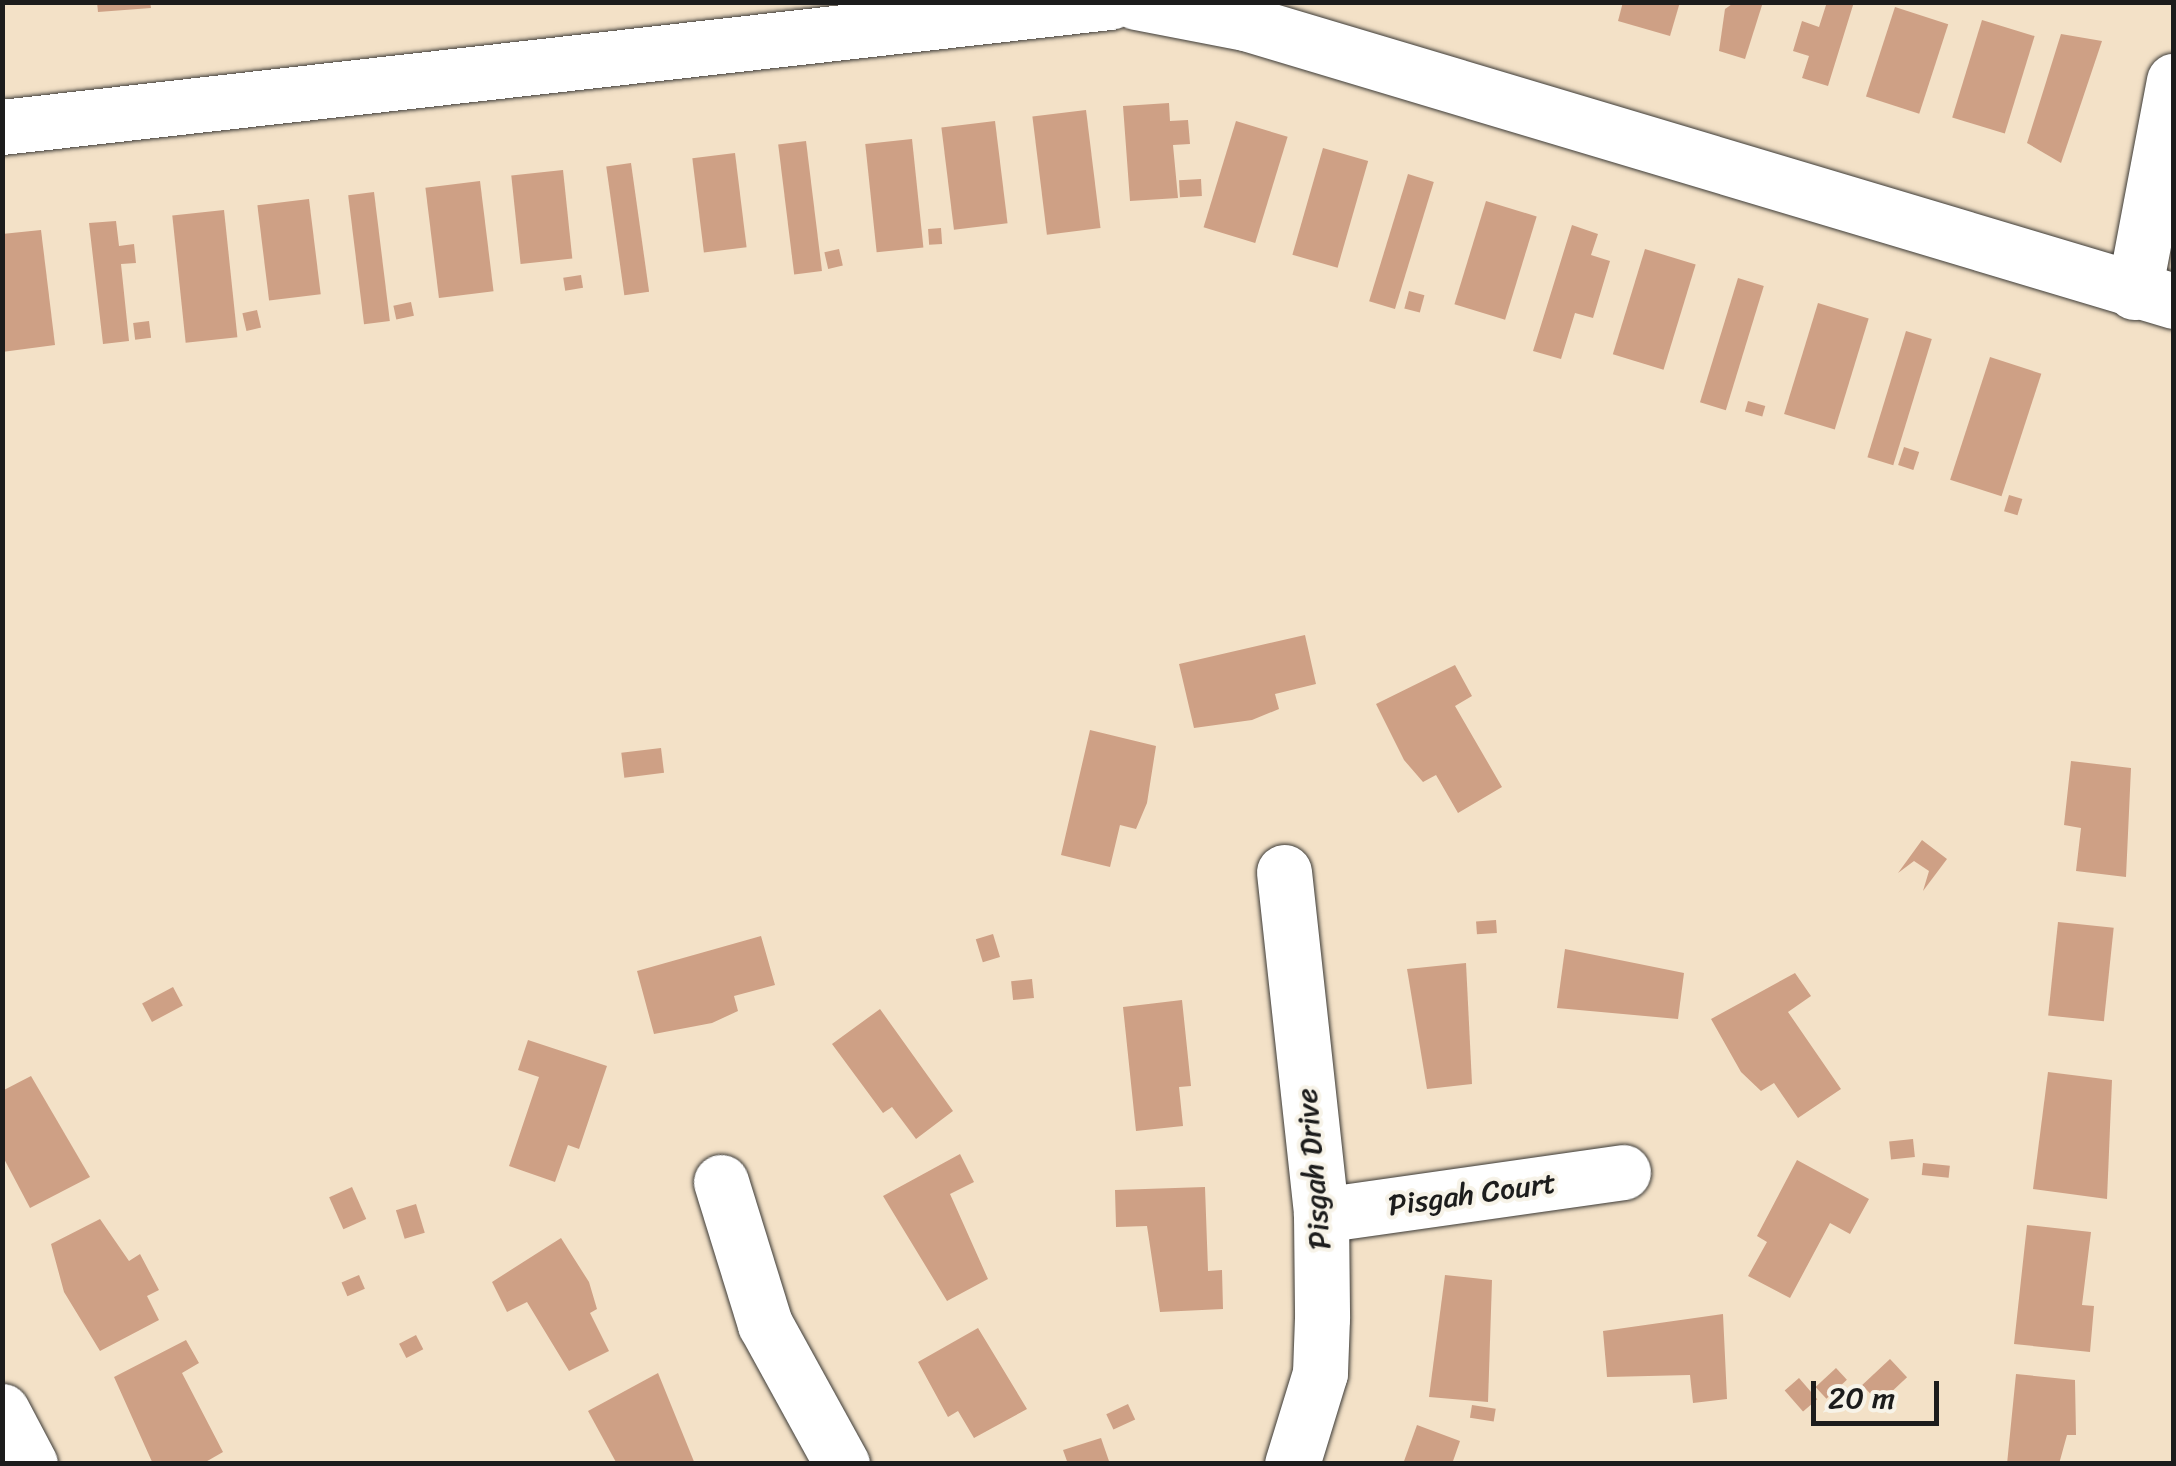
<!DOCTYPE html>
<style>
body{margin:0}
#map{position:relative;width:2176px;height:1466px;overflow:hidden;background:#f3e1c7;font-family:Sriracha,sans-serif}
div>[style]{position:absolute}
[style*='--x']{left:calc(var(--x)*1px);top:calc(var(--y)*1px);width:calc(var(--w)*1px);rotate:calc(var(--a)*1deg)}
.building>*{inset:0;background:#cea085;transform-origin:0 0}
.roads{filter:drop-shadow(0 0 2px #3c3a36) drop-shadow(0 0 2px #3c3a36)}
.minor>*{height:55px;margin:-27.5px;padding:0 27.5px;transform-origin:27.5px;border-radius:27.5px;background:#fff}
span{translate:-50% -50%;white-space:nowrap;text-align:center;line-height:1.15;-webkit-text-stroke:8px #f7f3e8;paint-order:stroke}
.street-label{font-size:30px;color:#1c1c1c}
.frame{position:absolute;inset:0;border:5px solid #1c1c1c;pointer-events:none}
.scale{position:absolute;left:1811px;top:1381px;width:128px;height:45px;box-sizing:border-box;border:5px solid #1c1c1c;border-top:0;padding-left:12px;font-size:30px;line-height:35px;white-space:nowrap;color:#1c1c1c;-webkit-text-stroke:8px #f7f3e8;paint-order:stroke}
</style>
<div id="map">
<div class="building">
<div style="clip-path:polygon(97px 2px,150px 2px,151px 8px,98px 12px)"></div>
<div style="clip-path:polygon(1623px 2px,1680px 2px,1670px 36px,1618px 21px)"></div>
<div style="clip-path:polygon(1735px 2px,1763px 2px,1745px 59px,1719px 51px,1725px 9px)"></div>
<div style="clip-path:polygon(1827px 2px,1854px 2px,1828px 86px,1802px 78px,1809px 56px,1793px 51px,1802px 21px,1819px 27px)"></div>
<div style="left:1895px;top:7px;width:56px;height:94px;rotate:18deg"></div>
<div style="left:1982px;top:20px;width:55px;height:102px;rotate:17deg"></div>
<div style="clip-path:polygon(2061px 34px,2102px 41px,2061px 163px,2027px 143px)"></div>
<div style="clip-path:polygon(1169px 103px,1170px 121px,1188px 120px,1190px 144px,1173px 145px,1178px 198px,1130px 201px,1123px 106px)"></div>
<div style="left:1086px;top:110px;width:119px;height:54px;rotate:83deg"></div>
<div style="left:995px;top:121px;width:103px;height:54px;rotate:83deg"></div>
<div style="left:1236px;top:121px;width:54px;height:111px;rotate:17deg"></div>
<div style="left:912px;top:139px;width:109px;height:47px;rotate:84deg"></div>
<div style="left:806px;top:141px;width:131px;height:28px;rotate:83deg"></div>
<div style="left:1323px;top:148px;width:47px;height:111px;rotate:16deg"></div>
<div style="left:735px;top:153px;width:95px;height:43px;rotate:83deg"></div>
<div style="left:631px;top:163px;width:130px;height:25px;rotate:82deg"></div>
<div style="left:563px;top:170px;width:89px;height:52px;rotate:84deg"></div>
<div style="left:1408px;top:174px;width:27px;height:133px;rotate:17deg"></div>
<div style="left:1201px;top:179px;width:17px;height:22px;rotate:87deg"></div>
<div style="left:480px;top:181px;width:111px;height:55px;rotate:83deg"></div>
<div style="left:374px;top:192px;width:130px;height:26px;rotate:83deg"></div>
<div style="left:309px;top:199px;width:96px;height:52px;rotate:83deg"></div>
<div style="left:1486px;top:201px;width:53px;height:108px;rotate:17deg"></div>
<div style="left:224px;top:210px;width:128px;height:52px;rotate:84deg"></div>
<div style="clip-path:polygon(116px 221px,119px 246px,134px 244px,136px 263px,121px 264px,129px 341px,103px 344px,89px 223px)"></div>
<div style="clip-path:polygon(1572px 225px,1598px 234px,1591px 255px,1610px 261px,1593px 318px,1575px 313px,1561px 359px,1533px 351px)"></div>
<div style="left:941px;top:228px;width:16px;height:13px;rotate:86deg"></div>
<div style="clip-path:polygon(41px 230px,55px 345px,2px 352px,2px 234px)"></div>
<div style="left:839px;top:249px;width:17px;height:15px;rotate:77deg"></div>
<div style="left:1645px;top:249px;width:53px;height:110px;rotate:17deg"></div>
<div style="left:581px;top:275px;width:13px;height:18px;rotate:81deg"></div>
<div style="left:1738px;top:278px;width:27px;height:130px;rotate:17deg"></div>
<div style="left:1409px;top:291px;width:16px;height:18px;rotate:15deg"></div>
<div style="left:411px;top:302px;width:14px;height:18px;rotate:78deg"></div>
<div style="left:1818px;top:303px;width:53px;height:116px;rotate:17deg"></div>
<div style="left:257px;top:310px;width:18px;height:15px;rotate:77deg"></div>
<div style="left:149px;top:321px;width:17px;height:16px;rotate:83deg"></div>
<div style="left:1906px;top:331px;width:27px;height:132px;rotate:17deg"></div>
<div style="left:1990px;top:357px;width:54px;height:129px;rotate:18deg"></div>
<div style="left:1748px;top:401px;width:18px;height:11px;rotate:16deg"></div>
<div style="left:1904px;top:447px;width:16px;height:19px;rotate:18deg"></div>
<div style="left:2009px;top:495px;width:14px;height:17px;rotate:17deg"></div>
<div style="clip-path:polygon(1305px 635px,1316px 684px,1275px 694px,1279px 709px,1252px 720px,1194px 728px,1179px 664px)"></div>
<div style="clip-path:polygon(1455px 665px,1472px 696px,1455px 706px,1502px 787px,1458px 813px,1436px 775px,1423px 782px,1404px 760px,1376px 704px)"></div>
<div style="clip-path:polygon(1090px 730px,1156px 746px,1147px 803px,1136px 829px,1120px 825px,1110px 867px,1061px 855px)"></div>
<div style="left:661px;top:748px;width:25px;height:40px;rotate:83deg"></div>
<div style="clip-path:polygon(2071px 761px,2131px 768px,2126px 877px,2076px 871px,2081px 828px,2064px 825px)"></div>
<div style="clip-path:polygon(1922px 840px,1947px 859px,1923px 891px,1929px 871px,1914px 861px,1898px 873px)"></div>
<div style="left:1496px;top:920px;width:13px;height:20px;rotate:86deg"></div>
<div style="left:2058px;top:922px;width:56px;height:94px;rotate:6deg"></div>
<div style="left:993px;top:934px;width:24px;height:18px;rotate:73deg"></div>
<div style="clip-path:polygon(761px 936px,775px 985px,734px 996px,738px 1011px,712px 1023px,654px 1034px,637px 971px)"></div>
<div style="clip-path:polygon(1565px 949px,1684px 973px,1678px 1019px,1557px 1008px)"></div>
<div style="clip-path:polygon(1466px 963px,1472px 1084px,1427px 1089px,1407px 969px)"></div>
<div style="clip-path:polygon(1795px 973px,1811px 996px,1788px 1012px,1841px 1089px,1798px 1118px,1774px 1083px,1761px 1091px,1741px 1072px,1711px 1019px)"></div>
<div style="left:1032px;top:979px;width:19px;height:21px;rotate:84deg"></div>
<div style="left:173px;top:987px;width:21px;height:35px;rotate:62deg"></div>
<div style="clip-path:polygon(1182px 1000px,1191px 1086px,1179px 1087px,1183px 1126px,1136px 1131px,1123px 1007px)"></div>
<div style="clip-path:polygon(880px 1009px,953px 1111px,916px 1139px,892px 1107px,883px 1113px,832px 1044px)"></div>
<div style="clip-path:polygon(528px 1040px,607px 1066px,579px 1149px,568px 1145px,555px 1182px,509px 1166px,539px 1077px,518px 1070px)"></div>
<div style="clip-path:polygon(2048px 1072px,2112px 1080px,2107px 1199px,2033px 1189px)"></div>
<div style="clip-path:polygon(31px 1076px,90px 1177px,30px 1208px,2px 1155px,2px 1091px)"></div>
<div style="left:1913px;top:1139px;width:18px;height:24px;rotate:84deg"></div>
<div style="clip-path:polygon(960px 1154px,974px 1182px,950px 1194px,988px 1279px,947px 1301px,883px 1196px)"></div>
<div style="clip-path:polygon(1797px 1160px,1869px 1199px,1850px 1234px,1830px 1223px,1790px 1298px,1748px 1276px,1767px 1242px,1757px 1236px)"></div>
<div style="left:1923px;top:1163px;width:27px;height:12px;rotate:6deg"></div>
<div style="left:352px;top:1187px;width:35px;height:25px;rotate:66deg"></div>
<div style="clip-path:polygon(1205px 1187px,1208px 1271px,1222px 1270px,1223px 1309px,1160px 1312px,1147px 1226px,1116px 1227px,1115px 1190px)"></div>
<div style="left:416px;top:1204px;width:30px;height:21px;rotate:73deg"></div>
<div style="clip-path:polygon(100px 1219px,129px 1261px,140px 1254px,159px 1290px,147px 1296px,159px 1320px,100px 1351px,64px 1292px,51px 1244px)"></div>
<div style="clip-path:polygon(2027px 1225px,2091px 1232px,2082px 1305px,2094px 1306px,2090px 1352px,2014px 1344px)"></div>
<div style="clip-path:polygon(561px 1238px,589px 1282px,597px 1309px,590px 1313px,609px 1351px,569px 1371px,527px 1302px,507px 1312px,492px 1282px)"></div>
<div style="left:359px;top:1275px;width:15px;height:19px;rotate:67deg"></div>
<div style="clip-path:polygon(1445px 1275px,1492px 1280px,1488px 1402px,1429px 1397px)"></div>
<div style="clip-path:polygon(1723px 1314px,1727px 1399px,1693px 1403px,1690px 1375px,1607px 1377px,1603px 1331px)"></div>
<div style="clip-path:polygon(978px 1328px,1027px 1409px,974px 1438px,958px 1411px,948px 1417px,918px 1362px)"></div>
<div style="left:416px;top:1335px;width:16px;height:19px;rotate:63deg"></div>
<div style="clip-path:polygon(186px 1340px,199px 1363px,182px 1373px,223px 1452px,202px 1464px,153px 1464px,114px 1377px)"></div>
<div style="left:1890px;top:1359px;width:25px;height:38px;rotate:47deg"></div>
<div style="left:1836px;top:1368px;width:16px;height:28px;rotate:47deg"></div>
<div style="clip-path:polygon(658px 1373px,695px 1464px,617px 1464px,588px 1411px)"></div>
<div style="clip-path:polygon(2016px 1374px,2075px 1380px,2076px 1435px,2067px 1435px,2059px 1464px,2007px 1464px)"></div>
<div style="left:1799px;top:1378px;width:28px;height:19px;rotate:49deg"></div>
<div style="left:1128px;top:1404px;width:17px;height:24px;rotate:65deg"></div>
<div style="left:1472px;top:1405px;width:24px;height:13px;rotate:9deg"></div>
<div style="clip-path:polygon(1417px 1425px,1460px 1441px,1452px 1464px,1403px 1464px)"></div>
<div style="clip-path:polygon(1101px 1438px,1110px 1464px,1068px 1464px,1063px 1450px)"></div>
</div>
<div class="roads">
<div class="minor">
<div style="--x:1136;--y:2;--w:111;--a:10.9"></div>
<div style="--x:1245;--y:23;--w:970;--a:16.66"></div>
<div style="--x:2;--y:127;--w:1115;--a:-6.44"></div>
<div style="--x:2134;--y:292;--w:215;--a:-79.3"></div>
<div style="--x:1284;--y:872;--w:345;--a:83.8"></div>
<div style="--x:1321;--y:1215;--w:103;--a:89.4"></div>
<div style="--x:1322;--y:1318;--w:55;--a:92.1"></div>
<div style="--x:1320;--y:1373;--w:95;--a:107.1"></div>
<div style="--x:721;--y:1182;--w:149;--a:72.8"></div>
<div style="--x:765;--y:1324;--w:160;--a:61.2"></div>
<div style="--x:1321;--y:1215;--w:305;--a:-8.1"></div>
<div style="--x:2;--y:1411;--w:60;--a:62.2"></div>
</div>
</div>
<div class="street-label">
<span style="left:1313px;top:1169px;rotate:-95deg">Pisgah Drive</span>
<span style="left:1472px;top:1194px;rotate:-8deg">Pisgah Court</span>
</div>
<div class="frame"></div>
<div class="scale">20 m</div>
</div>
